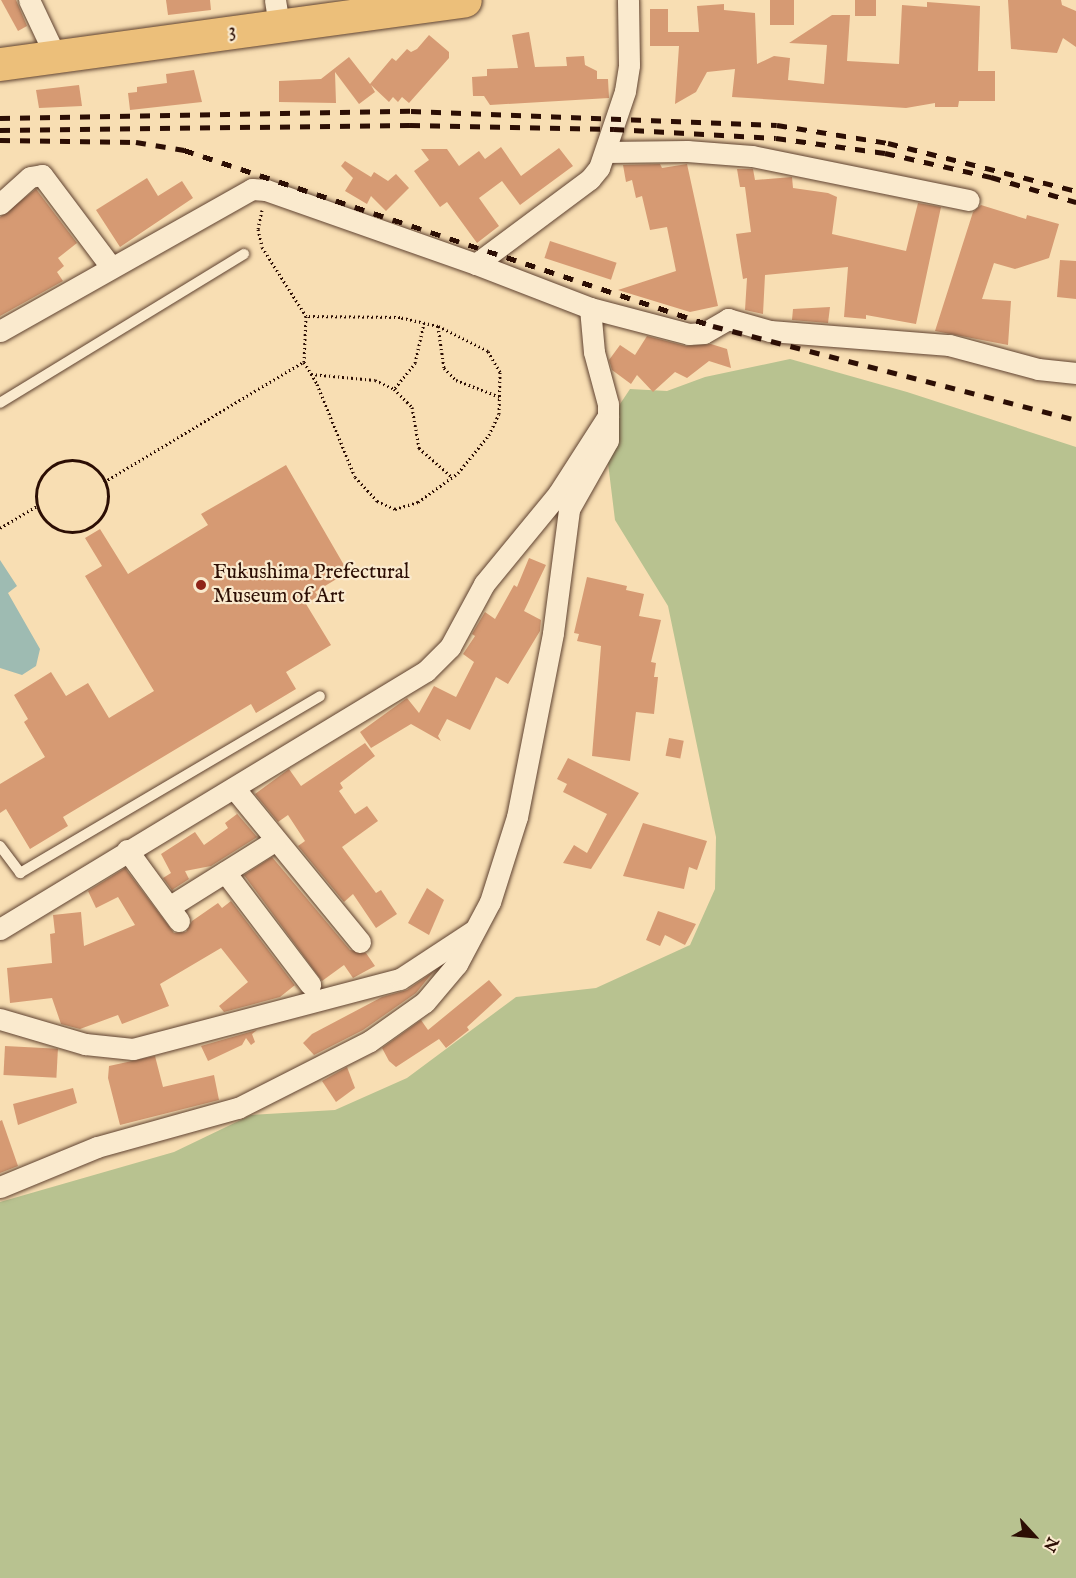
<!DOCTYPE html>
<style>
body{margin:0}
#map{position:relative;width:1076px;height:1578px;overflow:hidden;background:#f8deb3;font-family:"IM FELL English",serif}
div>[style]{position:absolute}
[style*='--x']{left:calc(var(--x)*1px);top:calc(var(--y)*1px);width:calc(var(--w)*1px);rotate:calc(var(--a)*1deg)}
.green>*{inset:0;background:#b8c290}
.water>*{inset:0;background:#9ebbb2}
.building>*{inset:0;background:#d69a73;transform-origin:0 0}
.path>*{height:3px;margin-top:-1.5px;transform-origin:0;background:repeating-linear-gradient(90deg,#2c0e04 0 1.5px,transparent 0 4.5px)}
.path>.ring{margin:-1.5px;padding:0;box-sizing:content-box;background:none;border:3px solid #2c0e04;border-radius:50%}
.roads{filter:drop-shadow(0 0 2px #5f4230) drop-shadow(0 0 2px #5f4230)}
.lane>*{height:10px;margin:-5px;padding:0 5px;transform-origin:5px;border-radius:5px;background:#faeace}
.street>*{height:21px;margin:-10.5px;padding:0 10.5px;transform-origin:10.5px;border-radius:10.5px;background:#faeace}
.primary>*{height:33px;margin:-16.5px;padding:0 16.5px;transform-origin:16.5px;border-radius:16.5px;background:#ecbf7a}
.rail>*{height:4.5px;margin-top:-2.25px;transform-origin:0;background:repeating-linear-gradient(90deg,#2c0e04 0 10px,transparent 0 20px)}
.dots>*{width:16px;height:16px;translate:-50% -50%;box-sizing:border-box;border:3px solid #faeace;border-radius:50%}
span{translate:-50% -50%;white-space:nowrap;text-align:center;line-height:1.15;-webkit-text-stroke:4.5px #faeace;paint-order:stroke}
.street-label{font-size:21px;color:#2c0e04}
.poi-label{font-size:21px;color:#2c0e04}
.left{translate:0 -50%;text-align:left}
.north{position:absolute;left:1004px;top:1506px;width:60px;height:60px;-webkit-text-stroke:4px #faeace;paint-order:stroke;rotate:116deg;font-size:16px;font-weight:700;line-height:24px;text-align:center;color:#2c0e04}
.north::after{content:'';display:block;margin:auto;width:21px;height:27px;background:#2c0e04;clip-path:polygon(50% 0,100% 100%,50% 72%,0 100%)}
</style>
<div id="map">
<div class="green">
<div style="clip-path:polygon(790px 359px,907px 392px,1076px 447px,1076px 1578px,0 1578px,0 1202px,174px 1152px,251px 1115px,335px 1110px,407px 1078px,516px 997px,596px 988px,690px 945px,715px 889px,716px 837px,668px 606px,615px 520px,608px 463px,620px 404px,630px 389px,667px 391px,705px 377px)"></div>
</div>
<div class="water">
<div style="clip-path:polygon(0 560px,17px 586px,8px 593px,40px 649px,36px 666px,22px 675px,0 668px)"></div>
</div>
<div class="building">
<div style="clip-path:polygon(1px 0,16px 0,27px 26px,18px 31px)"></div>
<div style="clip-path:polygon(166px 0,210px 0,211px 10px,168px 15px)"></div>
<div style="left:770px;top:0;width:24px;height:25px"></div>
<div style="left:855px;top:0;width:21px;height:16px"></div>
<div style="clip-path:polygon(1008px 0,1061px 0,1062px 5px,1076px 11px,1076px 47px,1063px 38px,1057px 53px,1011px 49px)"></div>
<div style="clip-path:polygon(927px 2px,980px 6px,978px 71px,995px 71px,995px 101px,959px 101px,958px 107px,935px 107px,935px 103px,906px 108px,732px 97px,735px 69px,707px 72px,696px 92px,675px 104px,679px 46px,650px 46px,650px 9px,668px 9px,668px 32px,699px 32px,697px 6px,724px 4px,724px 10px,755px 13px,757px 64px,774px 56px,790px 58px,788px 80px,824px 84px,827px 45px,789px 43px,832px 15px,850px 15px,847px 61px,899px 64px,902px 5px,927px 7px)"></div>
<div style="clip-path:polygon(529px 32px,535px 67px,567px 66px,566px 57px,584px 56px,585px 65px,597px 71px,597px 79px,608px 79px,609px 98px,490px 105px,484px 96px,473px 96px,472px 77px,487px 76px,487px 69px,518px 68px,512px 35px)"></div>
<div style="clip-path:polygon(429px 35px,449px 52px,449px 58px,409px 103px,402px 97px,398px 102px,393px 97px,389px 102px,371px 85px,375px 92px,359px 104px,335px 72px,336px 103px,279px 102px,279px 81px,321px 79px,349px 57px,370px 84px,392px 58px,396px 61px,407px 49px,411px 52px,417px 49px)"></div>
<div style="clip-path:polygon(194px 70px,202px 102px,130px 110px,128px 93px,137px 92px,137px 87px,167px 83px,166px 74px)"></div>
<div style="clip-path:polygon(79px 85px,82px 106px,39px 108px,36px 90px)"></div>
<div style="clip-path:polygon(501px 147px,521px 176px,559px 148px,573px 166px,520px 205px,502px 181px,479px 198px,499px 226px,477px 243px,447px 202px,440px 207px,414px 171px,429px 160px,421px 149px,447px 149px,459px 166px,479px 151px,485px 159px)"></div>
<div style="clip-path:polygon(345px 161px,371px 177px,374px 172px,388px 181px,396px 174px,409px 188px,386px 211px,371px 196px,367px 204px,345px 191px,353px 178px,341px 166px)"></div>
<div style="clip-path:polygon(660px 164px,662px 168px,687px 164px,718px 306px,690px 312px,618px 290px,676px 271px,667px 227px,650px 230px,642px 196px,636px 198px,632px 180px,626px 182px,623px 165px)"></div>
<div style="clip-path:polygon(737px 169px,753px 169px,755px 180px,792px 177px,793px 188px,828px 193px,837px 197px,832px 234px,906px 251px,918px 203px,941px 207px,916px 324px,866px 315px,866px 319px,844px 317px,848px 267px,765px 275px,763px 314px,745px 310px,747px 278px,743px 279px,736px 234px,751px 232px,745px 187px,740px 187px)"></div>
<div style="clip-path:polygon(147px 178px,158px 196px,182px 181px,193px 198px,120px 247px,96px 210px)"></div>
<div style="clip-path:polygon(36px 189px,77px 243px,58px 258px,64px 266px,57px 272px,63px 281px,0 316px,0 217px)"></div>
<div style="clip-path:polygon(981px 205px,1026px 219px,1027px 215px,1059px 224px,1049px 258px,1015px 269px,994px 263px,982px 299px,1011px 301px,1008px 345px,935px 331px,973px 212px)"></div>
<div style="left:550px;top:241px;width:70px;height:18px;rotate:18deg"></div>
<div style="clip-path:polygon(1060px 260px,1076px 261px,1076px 299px,1057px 297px)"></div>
<div style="clip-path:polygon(830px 307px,828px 323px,792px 320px,793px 309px)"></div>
<div style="clip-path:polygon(647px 336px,686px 346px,711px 344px,727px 349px,731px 368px,709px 361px,687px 378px,675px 372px,653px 392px,637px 375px,631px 384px,612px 370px,609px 360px,620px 345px,635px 355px)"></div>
<div style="clip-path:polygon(286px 465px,348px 572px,315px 592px,318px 596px,306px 604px,331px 645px,286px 672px,296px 689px,256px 713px,251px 704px,63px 817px,68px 826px,30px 849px,6px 809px,0 813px,0 784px,45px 757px,24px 722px,28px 719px,14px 695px,51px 672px,66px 696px,88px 683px,109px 718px,154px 691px,85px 576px,102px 566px,85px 538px,100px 529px,128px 574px,208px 525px,201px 514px)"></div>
<div style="clip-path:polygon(529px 558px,546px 565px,524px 611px,541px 620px,540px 631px,508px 684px,496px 677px,470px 730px,447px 719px,438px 736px,441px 741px,411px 724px,371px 748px,360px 732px,407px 698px,419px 713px,434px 686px,456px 697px,474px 662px,463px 654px,475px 636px,472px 634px,485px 612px,495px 619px,514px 585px,517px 587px)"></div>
<div style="clip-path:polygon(587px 577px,627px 586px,626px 590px,644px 594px,639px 616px,661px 620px,651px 662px,656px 663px,654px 677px,658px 677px,654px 714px,636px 712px,630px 761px,592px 756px,601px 646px,577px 641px,579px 634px,574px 633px)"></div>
<div style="left:669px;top:738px;width:15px;height:18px;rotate:11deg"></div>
<div style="clip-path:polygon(365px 743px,375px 756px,340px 783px,343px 788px,339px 791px,355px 814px,367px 806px,378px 821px,342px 847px,376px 893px,381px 890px,397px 914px,376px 928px,353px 894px,344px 902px,298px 846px,305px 841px,288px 815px,278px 822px,255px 794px,289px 769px,301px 786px)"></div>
<div style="clip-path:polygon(568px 758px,639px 793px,591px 869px,563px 863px,574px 845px,587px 853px,607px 814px,563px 792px,567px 784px,557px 779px)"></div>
<div style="clip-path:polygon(233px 809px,257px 837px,211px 866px,185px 871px,189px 879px,172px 890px,163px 878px,171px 873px,161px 854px,195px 832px,204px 845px,228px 828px,225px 823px,237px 814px)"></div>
<div style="clip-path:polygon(643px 823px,707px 841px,697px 870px,689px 867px,684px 889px,623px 876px)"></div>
<div style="clip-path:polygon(272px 857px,350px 950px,366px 953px,375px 966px,353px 978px,344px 965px,322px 981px,244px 875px)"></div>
<div style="clip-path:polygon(125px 868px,174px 933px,186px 932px,192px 921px,218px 903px,222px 908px,231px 901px,300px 992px,295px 985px,280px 997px,224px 1012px,219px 1006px,248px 982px,221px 948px,160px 984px,169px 1006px,122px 1024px,118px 1015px,80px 1029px,61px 1024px,52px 998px,10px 1003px,7px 968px,52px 963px,50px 934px,55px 933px,53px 915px,81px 912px,84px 946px,135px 925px,118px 897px,96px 908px,88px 891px)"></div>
<div style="clip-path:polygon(427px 888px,444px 900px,429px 935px,408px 923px)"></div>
<div style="clip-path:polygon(658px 911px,696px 924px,685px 945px,665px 935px,660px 946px,646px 940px)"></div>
<div style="clip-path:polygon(433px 972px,416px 993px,363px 1030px,314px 1055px,303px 1043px,312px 1034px,382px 997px,407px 990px)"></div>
<div style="clip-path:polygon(489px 980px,502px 995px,467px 1027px,469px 1030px,446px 1048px,439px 1039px,396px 1067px,389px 1061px,382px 1048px,421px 1020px,428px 1030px)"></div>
<div style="clip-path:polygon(257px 1030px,252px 1034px,255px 1042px,251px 1045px,246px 1038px,242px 1045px,208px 1061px,201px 1046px)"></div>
<div style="left:5px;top:1046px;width:53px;height:29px;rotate:3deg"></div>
<div style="clip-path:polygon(155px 1056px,163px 1087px,214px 1075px,219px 1100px,120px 1125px,108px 1078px,109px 1066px)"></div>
<div style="clip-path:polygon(347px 1067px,355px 1088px,336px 1102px,322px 1081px)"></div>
<div style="clip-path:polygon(73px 1088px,77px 1103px,18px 1125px,13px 1104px)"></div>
<div style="clip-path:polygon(2px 1120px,18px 1166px,0 1173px,0 1121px)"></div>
</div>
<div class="path">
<div style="--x:262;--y:210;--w:19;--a:102"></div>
<div style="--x:258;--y:229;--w:18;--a:77"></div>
<div style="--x:262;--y:247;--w:82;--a:57.5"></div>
<div style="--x:306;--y:316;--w:46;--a:92.5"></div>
<div style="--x:304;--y:362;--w:26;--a:59"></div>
<div style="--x:317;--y:384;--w:100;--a:67.8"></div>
<div style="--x:355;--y:477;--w:33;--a:47"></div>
<div style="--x:377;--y:501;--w:20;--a:24"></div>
<div style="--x:395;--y:509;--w:24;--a:-17"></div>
<div style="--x:418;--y:502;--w:49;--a:-35.9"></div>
<div style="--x:458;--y:473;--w:49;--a:-50.8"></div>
<div style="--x:489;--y:435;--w:23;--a:-65"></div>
<div style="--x:499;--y:414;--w:42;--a:-88.6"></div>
<div style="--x:500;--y:372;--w:24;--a:-120"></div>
<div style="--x:488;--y:351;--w:56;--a:-153.4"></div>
<div style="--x:438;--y:326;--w:39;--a:-167"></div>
<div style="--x:400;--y:317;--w:94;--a:-179.4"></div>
<div style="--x:438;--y:326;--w:42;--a:81.9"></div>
<div style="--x:444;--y:368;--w:17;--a:45"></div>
<div style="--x:456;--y:380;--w:47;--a:21.1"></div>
<div style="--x:311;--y:374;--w:64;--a:5.4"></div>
<div style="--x:375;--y:380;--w:21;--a:25"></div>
<div style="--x:394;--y:389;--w:25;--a:45"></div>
<div style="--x:412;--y:407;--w:42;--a:80.3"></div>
<div style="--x:419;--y:448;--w:44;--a:41.3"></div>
<div style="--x:395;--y:388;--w:32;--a:-51"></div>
<div style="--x:415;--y:363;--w:41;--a:-77.3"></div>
<div class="ring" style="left:36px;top:460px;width:69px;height:69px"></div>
<div style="--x:104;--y:482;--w:232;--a:-31.1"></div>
<div style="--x:0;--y:528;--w:43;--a:-30.7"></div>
</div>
<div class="roads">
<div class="lane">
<div style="--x:0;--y:403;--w:286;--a:-31.4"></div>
<div style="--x:0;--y:846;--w:34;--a:53"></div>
<div style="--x:20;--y:873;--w:348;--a:-30.5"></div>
</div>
<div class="street">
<div style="--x:29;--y:0;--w:63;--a:64.7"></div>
<div style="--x:275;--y:0;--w:24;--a:81"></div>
<div style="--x:606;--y:152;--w:81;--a:-0.7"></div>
<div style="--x:687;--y:151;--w:65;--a:4.4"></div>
<div style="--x:752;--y:156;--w:221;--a:11.5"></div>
<div style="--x:0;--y:204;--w:40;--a:-42"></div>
<div style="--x:30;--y:177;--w:12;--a:-9"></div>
<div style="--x:42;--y:175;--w:115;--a:53.1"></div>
<div style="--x:476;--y:264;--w:142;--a:-36.7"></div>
<div style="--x:590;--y:179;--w:14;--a:-51"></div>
<div style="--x:599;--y:168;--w:81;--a:-71.3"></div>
<div style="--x:625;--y:91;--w:26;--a:-81"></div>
<div style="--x:629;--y:65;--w:65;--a:-90.9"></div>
<div style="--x:0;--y:331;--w:289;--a:-29.4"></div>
<div style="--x:252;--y:189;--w:14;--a:4"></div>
<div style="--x:266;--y:190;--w:223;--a:19.4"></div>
<div style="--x:476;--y:264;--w:122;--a:21.1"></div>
<div style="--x:590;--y:308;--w:102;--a:14.7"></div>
<div style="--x:689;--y:334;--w:15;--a:-4"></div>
<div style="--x:704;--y:333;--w:28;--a:-30"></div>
<div style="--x:728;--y:319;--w:44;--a:15.9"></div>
<div style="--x:770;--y:331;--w:180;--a:4.5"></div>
<div style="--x:949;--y:345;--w:92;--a:15.1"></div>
<div style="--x:1038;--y:369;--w:38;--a:6"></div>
<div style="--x:234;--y:788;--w:199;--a:50.7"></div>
<div style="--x:127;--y:850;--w:88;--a:53.8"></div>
<div style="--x:225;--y:872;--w:141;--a:52.8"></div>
<div style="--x:169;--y:907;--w:126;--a:-32.1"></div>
<div style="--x:0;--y:929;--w:498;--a:-31.2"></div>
<div style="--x:426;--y:671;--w:34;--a:-45"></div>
<div style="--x:450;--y:647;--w:72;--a:-61.6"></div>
<div style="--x:484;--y:584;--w:117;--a:-50.6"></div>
<div style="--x:558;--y:494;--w:93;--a:-57.3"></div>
<div style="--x:0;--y:1019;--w:89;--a:16.4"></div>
<div style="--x:85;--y:1044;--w:48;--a:5.9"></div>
<div style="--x:133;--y:1049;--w:276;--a:-14.7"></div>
<div style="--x:400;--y:979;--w:87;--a:-33.3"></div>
<div style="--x:0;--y:1187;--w:105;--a:-22.4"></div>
<div style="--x:97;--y:1147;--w:146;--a:-15.5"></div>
<div style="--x:238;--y:1108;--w:148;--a:-26.9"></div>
<div style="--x:370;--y:1041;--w:67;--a:-35.3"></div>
<div style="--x:425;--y:1002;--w:50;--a:-49.9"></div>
<div style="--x:457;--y:964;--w:70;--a:-62"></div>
<div style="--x:490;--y:902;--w:89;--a:-72.4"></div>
<div style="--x:517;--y:817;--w:187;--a:-78.9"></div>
<div style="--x:553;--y:633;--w:125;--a:-82.6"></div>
<div style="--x:569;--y:509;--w:79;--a:-60.5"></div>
<div style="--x:608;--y:440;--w:36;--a:-90"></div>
<div style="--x:608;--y:404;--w:54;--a:-105.1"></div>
<div style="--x:594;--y:352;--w:44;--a:-95.2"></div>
</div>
<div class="primary">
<div style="--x:0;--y:64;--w:469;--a:-7.8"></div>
</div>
</div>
<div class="rail">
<div style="--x:0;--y:118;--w:411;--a:-1"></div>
<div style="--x:411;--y:111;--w:366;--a:2.2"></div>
<div style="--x:777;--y:125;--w:112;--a:9.2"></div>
<div style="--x:888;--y:143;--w:194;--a:14.3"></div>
<div style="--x:0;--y:130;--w:410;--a:-0.7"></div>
<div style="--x:410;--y:125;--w:204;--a:1.1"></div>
<div style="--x:614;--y:129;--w:162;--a:3.2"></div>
<div style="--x:776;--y:138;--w:110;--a:7.8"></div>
<div style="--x:885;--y:153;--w:109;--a:12.8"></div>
<div style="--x:991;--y:177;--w:89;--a:16.4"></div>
<div style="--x:0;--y:140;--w:136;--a:0.8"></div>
<div style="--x:136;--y:142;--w:49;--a:9.5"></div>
<div style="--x:184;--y:150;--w:558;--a:18.4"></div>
<div style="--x:713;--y:326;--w:375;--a:14.5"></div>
</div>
<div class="dots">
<div style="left:201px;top:585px;background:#8f2418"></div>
</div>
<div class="street-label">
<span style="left:232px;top:31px;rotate:-9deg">3</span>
</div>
<div class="poi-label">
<span class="left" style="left:213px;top:585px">Fukushima Prefectural<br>Museum of Art</span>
</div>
<div class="north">N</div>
</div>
